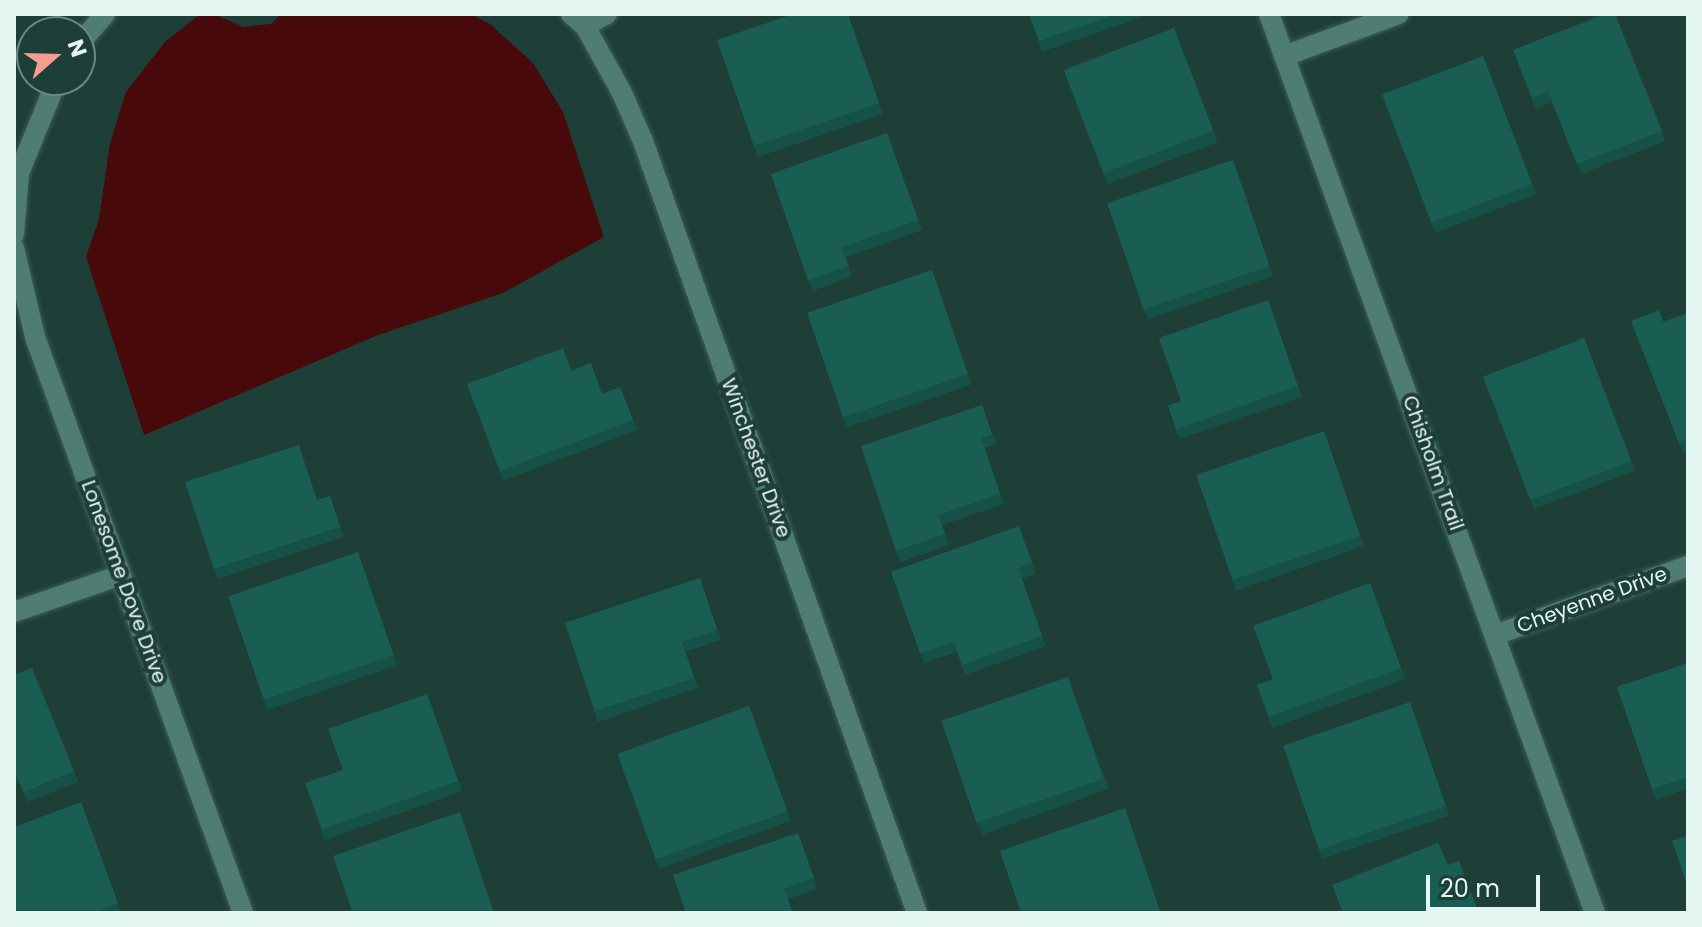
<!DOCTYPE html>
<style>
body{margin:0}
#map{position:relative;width:1702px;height:927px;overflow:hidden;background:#1e3f38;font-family:Poppins,sans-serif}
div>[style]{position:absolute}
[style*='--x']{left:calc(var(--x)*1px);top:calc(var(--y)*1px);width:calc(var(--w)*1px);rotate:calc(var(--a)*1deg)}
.water>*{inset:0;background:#470909}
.roads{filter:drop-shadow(0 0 2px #3e5c56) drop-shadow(0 0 2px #3e5c56)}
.street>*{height:20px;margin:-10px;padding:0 10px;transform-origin:10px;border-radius:10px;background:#4f7c73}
.wall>*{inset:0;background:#165147;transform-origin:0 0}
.building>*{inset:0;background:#1a5e53;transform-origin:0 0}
span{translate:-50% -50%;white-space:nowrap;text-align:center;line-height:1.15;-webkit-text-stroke:8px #1e3f38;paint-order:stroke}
.street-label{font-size:20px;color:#e4f6f2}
.frame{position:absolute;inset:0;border:16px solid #e4f6f2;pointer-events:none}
.north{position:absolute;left:16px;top:16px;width:80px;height:80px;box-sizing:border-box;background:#1e3f38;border:2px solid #6d8882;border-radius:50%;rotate:70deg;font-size:22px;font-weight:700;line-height:32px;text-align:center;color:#e4f6f2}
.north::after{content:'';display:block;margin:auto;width:28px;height:36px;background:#f59c93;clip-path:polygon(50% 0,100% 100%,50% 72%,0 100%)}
.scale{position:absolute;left:1426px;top:875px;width:114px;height:36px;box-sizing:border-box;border:4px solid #e4f6f2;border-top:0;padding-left:10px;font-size:24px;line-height:28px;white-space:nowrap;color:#e4f6f2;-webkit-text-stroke:6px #1e3f38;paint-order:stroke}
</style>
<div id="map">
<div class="water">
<div style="clip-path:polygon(200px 14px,214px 14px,243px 27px,271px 24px,281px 14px,471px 14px,490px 24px,533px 63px,563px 112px,604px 237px,503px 293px,378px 335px,144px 435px,86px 257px,99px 219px,110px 143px,126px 92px,165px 42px)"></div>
</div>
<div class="roads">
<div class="street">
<div style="--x:571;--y:14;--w:18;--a:41"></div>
<div style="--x:585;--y:26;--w:77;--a:61.1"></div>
<div style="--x:622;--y:93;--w:52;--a:66.4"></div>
<div style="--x:643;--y:141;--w:819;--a:70.46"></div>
<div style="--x:1269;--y:14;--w:956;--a:70.07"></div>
<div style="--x:585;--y:26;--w:25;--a:-29"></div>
<div style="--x:80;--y:43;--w:38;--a:-49"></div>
<div style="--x:1284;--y:56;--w:122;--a:-20.1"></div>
<div style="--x:14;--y:234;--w:61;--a:-85.3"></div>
<div style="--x:19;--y:173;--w:100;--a:-67.8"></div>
<div style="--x:14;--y:248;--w:91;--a:76.7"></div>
<div style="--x:35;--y:337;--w:612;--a:70.14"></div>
<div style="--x:14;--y:612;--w:113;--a:-19.1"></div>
<div style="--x:1495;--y:635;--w:205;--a:-19.7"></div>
</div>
</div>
<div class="wall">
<div style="clip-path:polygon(848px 14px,883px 114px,758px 157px,717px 40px)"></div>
<div style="clip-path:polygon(1029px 14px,1151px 14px,1042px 52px)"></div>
<div style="clip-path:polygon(1615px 14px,1665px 141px,1581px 174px,1552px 102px,1536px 109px,1513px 50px)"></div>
<div style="left:1174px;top:28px;width:122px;height:118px;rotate:69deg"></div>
<div style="left:1483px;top:56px;width:148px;height:108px;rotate:69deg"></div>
<div style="clip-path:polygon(887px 133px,922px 230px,846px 257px,852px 277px,812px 291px,771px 174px)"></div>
<div style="left:1233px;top:160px;width:123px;height:133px;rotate:71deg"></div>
<div style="left:932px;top:270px;width:121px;height:132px;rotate:71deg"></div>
<div style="clip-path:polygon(1268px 300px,1302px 397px,1179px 439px,1168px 406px,1181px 401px)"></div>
<div style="clip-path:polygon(1688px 313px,1688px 451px,1683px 453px,1631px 321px,1663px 322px)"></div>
<div style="left:1584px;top:338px;width:142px;height:108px;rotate:69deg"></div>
<div style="clip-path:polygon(571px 371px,602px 394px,620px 387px,637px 430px,503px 481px,467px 384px)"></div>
<div style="clip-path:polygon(982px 405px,996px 444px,985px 448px,1004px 504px,942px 525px,949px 545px,900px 562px,861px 446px)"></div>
<div style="left:1324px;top:431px;width:122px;height:135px;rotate:71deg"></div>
<div style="clip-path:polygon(185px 482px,317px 500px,330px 496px,344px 537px,218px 579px)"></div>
<div style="clip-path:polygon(1019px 526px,1036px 574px,1022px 579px,1046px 646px,965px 675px,957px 652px,924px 663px,891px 572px)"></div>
<div style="left:358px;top:552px;width:120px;height:137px;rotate:71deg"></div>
<div style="clip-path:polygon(700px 578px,721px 640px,685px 652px,698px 688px,598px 722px,565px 623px)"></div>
<div style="clip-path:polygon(1370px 583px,1405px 679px,1272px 728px,1257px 685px,1273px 679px)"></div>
<div style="clip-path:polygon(1688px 663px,1688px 788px,1656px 800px,1617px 687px)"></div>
<div style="clip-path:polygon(14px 675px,74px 771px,78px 782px,27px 802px,18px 781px,14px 783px)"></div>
<div style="left:1068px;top:677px;width:119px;height:134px;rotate:70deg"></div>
<div style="clip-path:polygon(427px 694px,462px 791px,325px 840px,305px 783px,343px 770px)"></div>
<div style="left:1410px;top:702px;width:120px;height:134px;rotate:71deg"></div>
<div style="left:749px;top:706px;width:122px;height:140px;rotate:70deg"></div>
<div style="clip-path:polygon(81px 802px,121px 913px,14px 913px)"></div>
<div style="clip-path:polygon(798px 833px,817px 889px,788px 899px,686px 913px)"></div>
</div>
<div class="building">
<div style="clip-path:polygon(793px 14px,848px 14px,879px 103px,754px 146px,717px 40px)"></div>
<div style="clip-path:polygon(1029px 14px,1117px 14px,1039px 41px)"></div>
<div style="clip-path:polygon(1605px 14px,1615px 14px,1662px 131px,1577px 164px,1548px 92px,1532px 98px,1513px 50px)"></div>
<div style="left:1174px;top:28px;width:110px;height:118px;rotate:69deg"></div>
<div style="left:1483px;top:56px;width:137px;height:108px;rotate:69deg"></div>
<div style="clip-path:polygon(887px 133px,918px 220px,842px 247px,848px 266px,808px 280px,771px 174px)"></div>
<div style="left:1233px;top:160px;width:112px;height:133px;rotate:71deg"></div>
<div style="left:932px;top:270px;width:110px;height:132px;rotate:71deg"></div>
<div style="clip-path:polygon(1268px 300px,1298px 386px,1176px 429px,1168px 406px,1181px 401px,1159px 338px)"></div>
<div style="clip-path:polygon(1659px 310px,1663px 322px,1688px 313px,1688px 439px,1679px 443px,1631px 321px)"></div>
<div style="left:1584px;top:338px;width:132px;height:108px;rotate:69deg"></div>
<div style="clip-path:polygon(563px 348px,571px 371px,591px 363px,602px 394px,620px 387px,633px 420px,500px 471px,467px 384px)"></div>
<div style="clip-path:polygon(982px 405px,992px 434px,981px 438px,1000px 494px,938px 515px,945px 534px,896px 551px,861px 446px)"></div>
<div style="left:1324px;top:431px;width:111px;height:135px;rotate:71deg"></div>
<div style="clip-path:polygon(299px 445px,317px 500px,330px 496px,340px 527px,214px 569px,185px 482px)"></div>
<div style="clip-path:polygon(1019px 526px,1032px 563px,1018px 568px,1042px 636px,962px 665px,954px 642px,920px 653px,891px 572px)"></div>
<div style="left:358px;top:552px;width:109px;height:137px;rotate:71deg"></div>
<div style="clip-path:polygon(700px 578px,717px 630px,682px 642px,694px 678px,595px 711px,565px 623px)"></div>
<div style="clip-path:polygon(1370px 583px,1401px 668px,1269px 717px,1257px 685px,1273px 679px,1253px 626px)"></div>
<div style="clip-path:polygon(1688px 663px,1688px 777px,1652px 789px,1617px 687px)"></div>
<div style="clip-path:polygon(32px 668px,74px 771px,24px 792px,14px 771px,14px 675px)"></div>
<div style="left:1068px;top:677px;width:108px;height:134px;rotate:71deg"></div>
<div style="clip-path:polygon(427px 694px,458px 781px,322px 829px,305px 783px,343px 770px,328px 729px)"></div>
<div style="left:1410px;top:702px;width:110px;height:134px;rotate:71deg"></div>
<div style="left:749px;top:706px;width:112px;height:140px;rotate:70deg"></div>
<div style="clip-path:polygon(81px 802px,118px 903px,92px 913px,14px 913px,14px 827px)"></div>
<div style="clip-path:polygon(1125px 808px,1160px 911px,1153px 913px,1021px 913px,1000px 851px)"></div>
<div style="clip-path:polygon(460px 812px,494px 913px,353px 913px,333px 856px)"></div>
<div style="clip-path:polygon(798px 833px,814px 878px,784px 889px,793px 913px,686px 913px,673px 875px)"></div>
<div style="clip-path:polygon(1688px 836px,1688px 887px,1672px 841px)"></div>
<div style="clip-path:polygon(1438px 843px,1448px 865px,1459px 861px,1479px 913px,1343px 913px,1332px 885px)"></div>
</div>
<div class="street-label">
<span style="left:756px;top:458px;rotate:70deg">Winchester Drive</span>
<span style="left:1433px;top:463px;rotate:70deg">Chisholm Trail</span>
<span style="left:124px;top:582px;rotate:70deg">Lonesome Dove Drive</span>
<span style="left:1592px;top:600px;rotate:-20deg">Cheyenne Drive</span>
</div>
<div class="frame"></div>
<div class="north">N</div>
<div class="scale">20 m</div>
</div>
